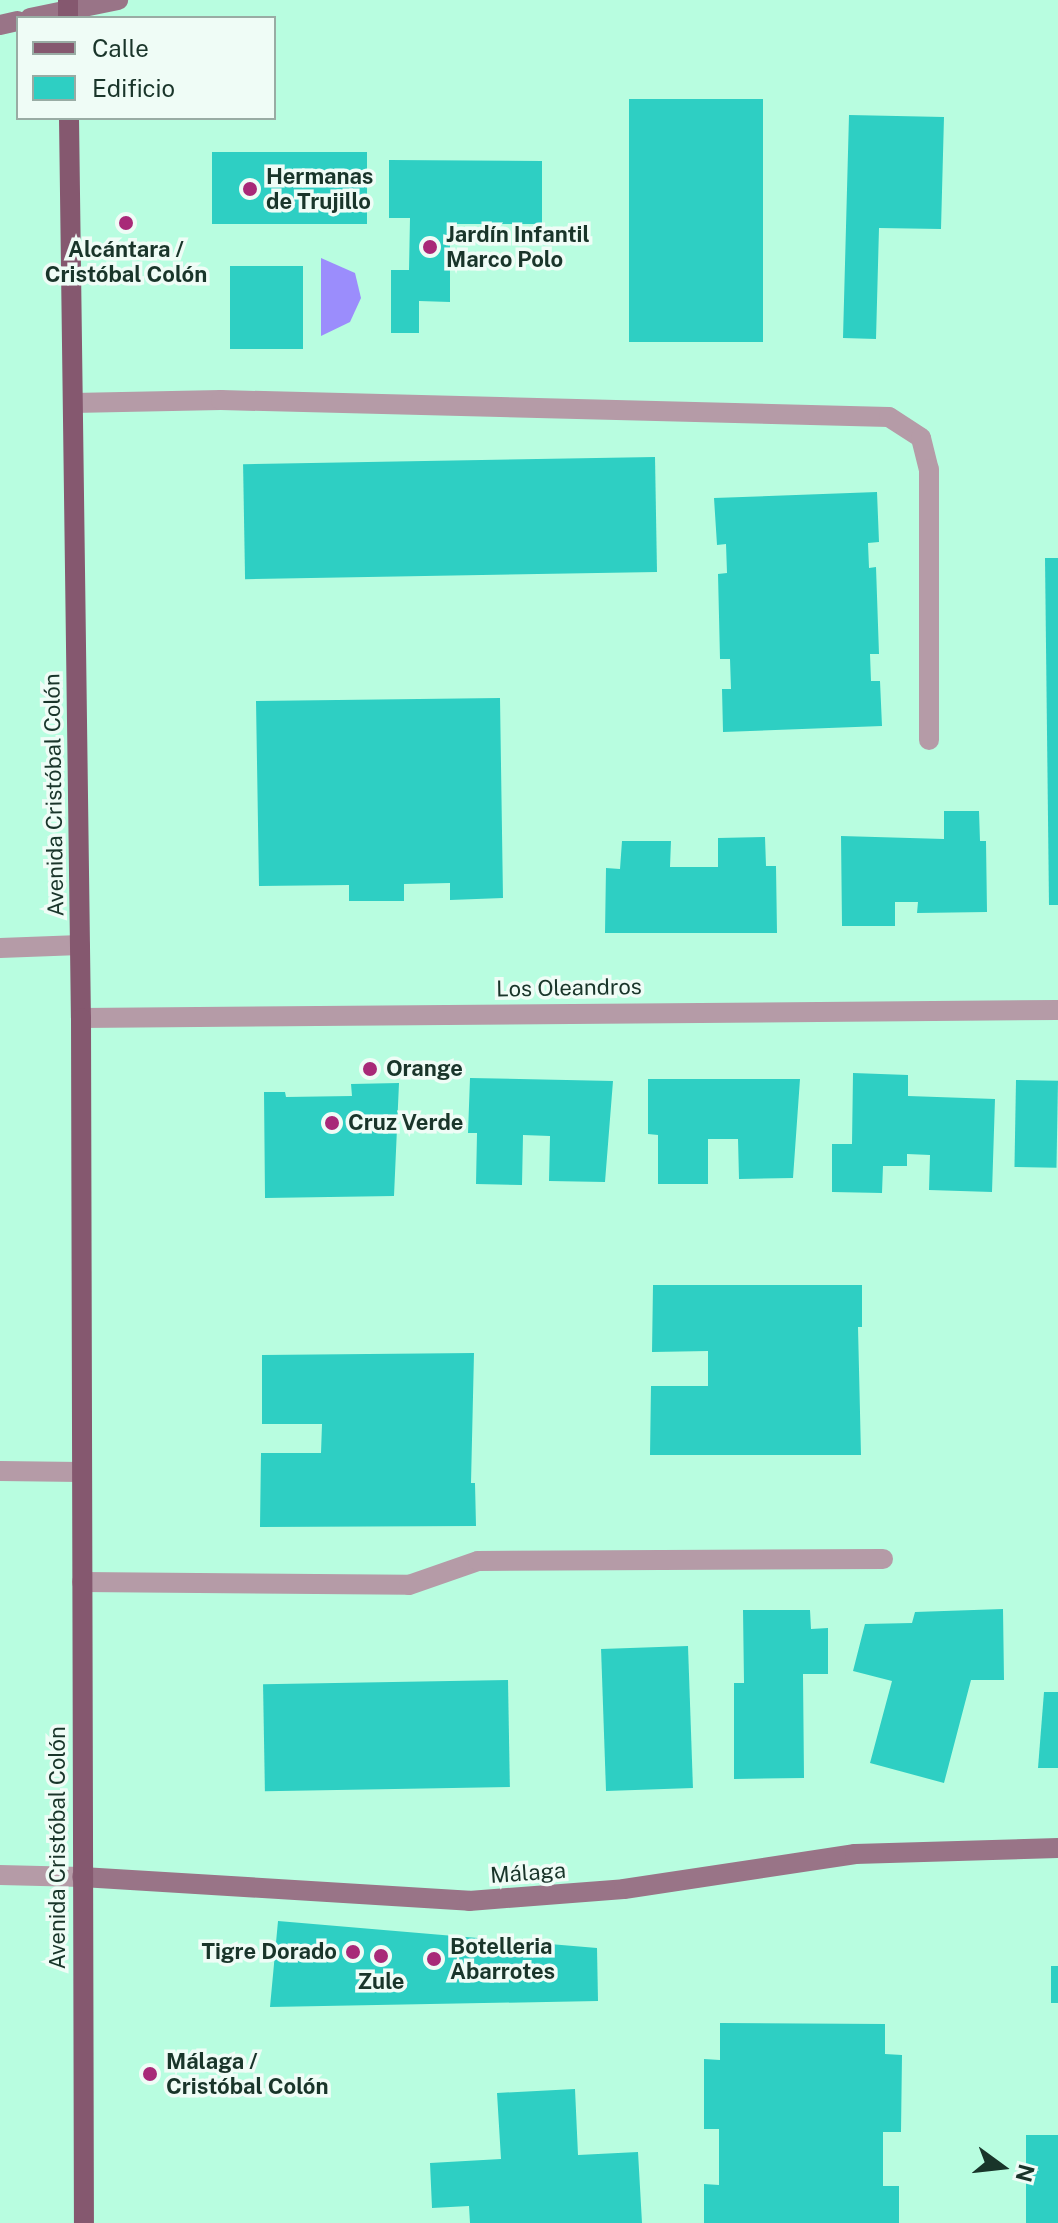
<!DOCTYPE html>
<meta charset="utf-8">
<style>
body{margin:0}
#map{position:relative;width:1058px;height:2223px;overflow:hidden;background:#b8fde0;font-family:"Public Sans",sans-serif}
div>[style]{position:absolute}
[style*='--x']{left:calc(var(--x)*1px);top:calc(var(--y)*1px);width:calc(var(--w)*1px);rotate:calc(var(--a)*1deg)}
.water>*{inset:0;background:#9b8dfc}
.building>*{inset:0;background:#2ecfc3;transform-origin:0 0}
.lane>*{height:20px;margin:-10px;padding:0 10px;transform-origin:10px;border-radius:10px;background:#b59ba7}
.street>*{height:20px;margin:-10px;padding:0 10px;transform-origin:10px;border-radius:10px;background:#b59ba7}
.secondary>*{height:20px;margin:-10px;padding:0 10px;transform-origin:10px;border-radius:10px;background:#997487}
.primary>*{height:20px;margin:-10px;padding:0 10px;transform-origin:10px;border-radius:10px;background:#85586f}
.dots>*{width:22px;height:22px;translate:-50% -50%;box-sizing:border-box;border:4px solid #effcf6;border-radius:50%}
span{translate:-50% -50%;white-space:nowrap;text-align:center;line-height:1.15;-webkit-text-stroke:7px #effcf6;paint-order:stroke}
.poi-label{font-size:22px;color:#19352a;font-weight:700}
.left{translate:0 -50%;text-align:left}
.right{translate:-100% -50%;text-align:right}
.street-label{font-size:22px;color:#19352a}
.legend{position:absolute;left:16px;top:16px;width:260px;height:104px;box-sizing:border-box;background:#effcf6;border:2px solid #99aca4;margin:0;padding:10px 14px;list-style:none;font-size:24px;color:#19352a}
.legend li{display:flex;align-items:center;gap:16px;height:40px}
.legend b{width:40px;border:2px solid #99aca4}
.north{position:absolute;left:962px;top:2127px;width:80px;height:80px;-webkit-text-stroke:6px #effcf6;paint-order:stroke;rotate:105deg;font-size:22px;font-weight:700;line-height:32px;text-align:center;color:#19352a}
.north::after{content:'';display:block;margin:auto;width:28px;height:36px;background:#19352a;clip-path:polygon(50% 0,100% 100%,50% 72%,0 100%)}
</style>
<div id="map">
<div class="water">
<div style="clip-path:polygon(321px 258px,355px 273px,361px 298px,350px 322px,321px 336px)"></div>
</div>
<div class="building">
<div style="left:629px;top:99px;width:134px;height:243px"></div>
<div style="clip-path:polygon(849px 115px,944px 117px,941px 229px,879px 228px,876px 339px,843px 338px)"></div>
<div style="left:212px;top:152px;width:155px;height:72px"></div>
<div style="clip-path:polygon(389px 160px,542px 161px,542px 224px,450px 224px,450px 302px,419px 301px,419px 333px,391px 333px,391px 270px,409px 270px,410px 218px,389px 218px)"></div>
<div style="left:230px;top:266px;width:73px;height:83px"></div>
<div style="left:655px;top:457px;width:115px;height:412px;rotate:89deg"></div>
<div style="clip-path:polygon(877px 492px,879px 542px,868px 543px,869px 568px,876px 567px,879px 654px,870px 654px,871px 681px,880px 681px,882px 726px,723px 732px,722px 689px,731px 689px,730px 659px,720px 659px,718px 574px,727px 573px,726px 544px,717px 545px,714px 498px)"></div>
<div style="clip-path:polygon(1045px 558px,1058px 558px,1058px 905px,1049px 905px)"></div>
<div style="clip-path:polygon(500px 698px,503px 898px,450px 900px,450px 883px,404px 884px,404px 901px,349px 901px,349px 885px,259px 886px,256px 701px)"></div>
<div style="clip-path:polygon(944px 811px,979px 811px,980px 841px,986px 841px,987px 912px,917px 913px,918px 902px,895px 902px,895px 926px,842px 926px,841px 836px,944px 839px)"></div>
<div style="clip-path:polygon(765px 837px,766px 866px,776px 866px,777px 933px,605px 933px,606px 868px,620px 869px,622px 841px,671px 841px,670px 867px,718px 867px,718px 838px)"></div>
<div style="clip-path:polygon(853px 1073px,908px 1075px,908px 1096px,995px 1099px,992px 1192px,929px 1190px,930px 1155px,907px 1154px,907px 1166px,883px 1166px,882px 1193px,832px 1192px,832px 1144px,852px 1144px)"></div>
<div style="clip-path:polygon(470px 1078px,613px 1081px,605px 1182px,549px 1181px,550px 1136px,523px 1135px,522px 1185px,476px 1184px,477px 1133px,468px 1133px)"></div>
<div style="clip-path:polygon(648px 1079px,800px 1079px,793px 1178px,739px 1179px,738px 1139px,708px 1139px,708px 1184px,658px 1184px,658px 1135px,648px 1134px)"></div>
<div style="left:1016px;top:1080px;width:42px;height:87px;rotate:1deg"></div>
<div style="clip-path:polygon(399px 1083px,394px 1196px,265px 1198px,264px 1092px,285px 1092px,286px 1097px,352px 1096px,351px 1084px)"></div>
<div style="clip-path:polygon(653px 1285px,862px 1285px,862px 1327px,858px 1327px,861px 1455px,650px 1455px,651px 1386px,708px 1386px,708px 1351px,652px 1352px)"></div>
<div style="clip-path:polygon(474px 1353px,471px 1483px,475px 1483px,476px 1526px,260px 1527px,261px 1453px,321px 1453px,322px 1424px,262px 1424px,262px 1355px)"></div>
<div style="clip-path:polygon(1003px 1609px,1004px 1680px,971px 1680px,944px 1783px,870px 1763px,892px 1681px,853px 1671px,865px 1624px,912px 1623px,915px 1612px)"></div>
<div style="clip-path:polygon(743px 1610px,810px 1610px,811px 1629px,828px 1628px,828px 1674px,803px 1674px,804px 1778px,734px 1779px,734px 1683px,744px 1683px)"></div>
<div style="left:688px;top:1646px;width:142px;height:87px;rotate:88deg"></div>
<div style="left:508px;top:1680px;width:107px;height:245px;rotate:89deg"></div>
<div style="clip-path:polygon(1044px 1692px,1058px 1692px,1058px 1768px,1038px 1768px)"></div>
<div style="clip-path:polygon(278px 1921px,597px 1948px,598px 2001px,270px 2007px)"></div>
<div style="left:1051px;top:1966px;width:7px;height:37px"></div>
<div style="clip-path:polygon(720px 2023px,885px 2024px,885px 2054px,902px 2055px,901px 2132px,883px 2132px,883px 2186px,899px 2186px,899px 2223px,704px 2223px,704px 2184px,719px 2185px,719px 2129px,704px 2129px,704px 2059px,720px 2060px)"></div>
<div style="clip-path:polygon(575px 2089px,578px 2155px,638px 2152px,642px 2223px,470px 2223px,469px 2206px,432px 2208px,430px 2163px,501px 2159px,497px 2093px)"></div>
<div style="left:1026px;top:2135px;width:32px;height:88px"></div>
</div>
<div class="lane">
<div style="--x:73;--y:403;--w:148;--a:-1.2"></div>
<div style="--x:221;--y:400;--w:668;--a:1.46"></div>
<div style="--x:889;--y:417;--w:38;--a:33"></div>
<div style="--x:921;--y:438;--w:32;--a:76"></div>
<div style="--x:929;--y:469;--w:271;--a:90"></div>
<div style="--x:0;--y:948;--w:80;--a:-2.1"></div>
<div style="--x:82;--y:1582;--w:327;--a:0.5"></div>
<div style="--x:409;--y:1585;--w:73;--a:-19.2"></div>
<div style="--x:478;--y:1561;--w:405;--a:-0.3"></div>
</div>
<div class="street">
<div style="--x:81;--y:1018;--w:977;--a:-0.47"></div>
<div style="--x:0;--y:1471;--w:80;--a:0.7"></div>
<div style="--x:0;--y:1875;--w:82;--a:1.4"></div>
</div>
<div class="secondary">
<div style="--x:30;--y:18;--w:90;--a:-11.6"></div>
<div style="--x:0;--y:25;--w:18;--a:-13"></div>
<div style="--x:82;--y:1877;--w:388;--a:3.5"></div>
<div style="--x:469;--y:1901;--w:155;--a:-4.4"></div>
<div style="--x:624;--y:1889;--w:234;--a:-8.6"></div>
<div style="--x:855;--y:1854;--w:203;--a:-1.7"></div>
</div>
<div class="primary">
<div style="--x:68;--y:0;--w:18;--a:90"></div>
<div style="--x:69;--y:118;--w:900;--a:89.24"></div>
<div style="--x:81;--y:1018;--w:1205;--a:89.86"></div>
</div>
<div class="dots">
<div style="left:250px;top:189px;background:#a82978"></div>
<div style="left:126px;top:223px;background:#a82978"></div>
<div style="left:430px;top:247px;background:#a82978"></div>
<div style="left:370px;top:1069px;background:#a82978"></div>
<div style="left:332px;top:1123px;background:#a82978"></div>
<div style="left:353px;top:1952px;background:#a82978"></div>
<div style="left:381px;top:1956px;background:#a82978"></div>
<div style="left:434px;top:1959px;background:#a82978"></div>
<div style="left:150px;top:2074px;background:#a82978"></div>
</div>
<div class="poi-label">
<span class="left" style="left:266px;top:189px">Hermanas<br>de Trujillo</span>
<span class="left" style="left:446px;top:247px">Jardín Infantil<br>Marco Polo</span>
<span style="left:126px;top:262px">Alcántara /<br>Cristóbal Colón</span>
<span class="left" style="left:386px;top:1069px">Orange</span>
<span class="left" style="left:348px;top:1123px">Cruz Verde</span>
<span class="left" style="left:450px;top:1959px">Botelleria<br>Abarrotes</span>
<span class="right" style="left:337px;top:1952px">Tigre Dorado</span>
<span style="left:381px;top:1982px">Zule</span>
<span class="left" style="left:166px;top:2074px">Málaga /<br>Cristóbal Colón</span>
</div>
<div class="street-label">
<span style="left:54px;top:795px;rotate:-91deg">Avenida Cristóbal Colón</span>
<span style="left:569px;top:988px;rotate:-1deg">Los Oleandros</span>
<span style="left:58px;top:1848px;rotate:-90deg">Avenida Cristóbal Colón</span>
<span style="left:528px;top:1873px;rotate:-4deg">Málaga</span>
</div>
<ul class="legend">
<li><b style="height:10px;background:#85586f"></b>Calle</li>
<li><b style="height:22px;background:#2ecfc3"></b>Edificio</li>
</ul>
<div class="north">N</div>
</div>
